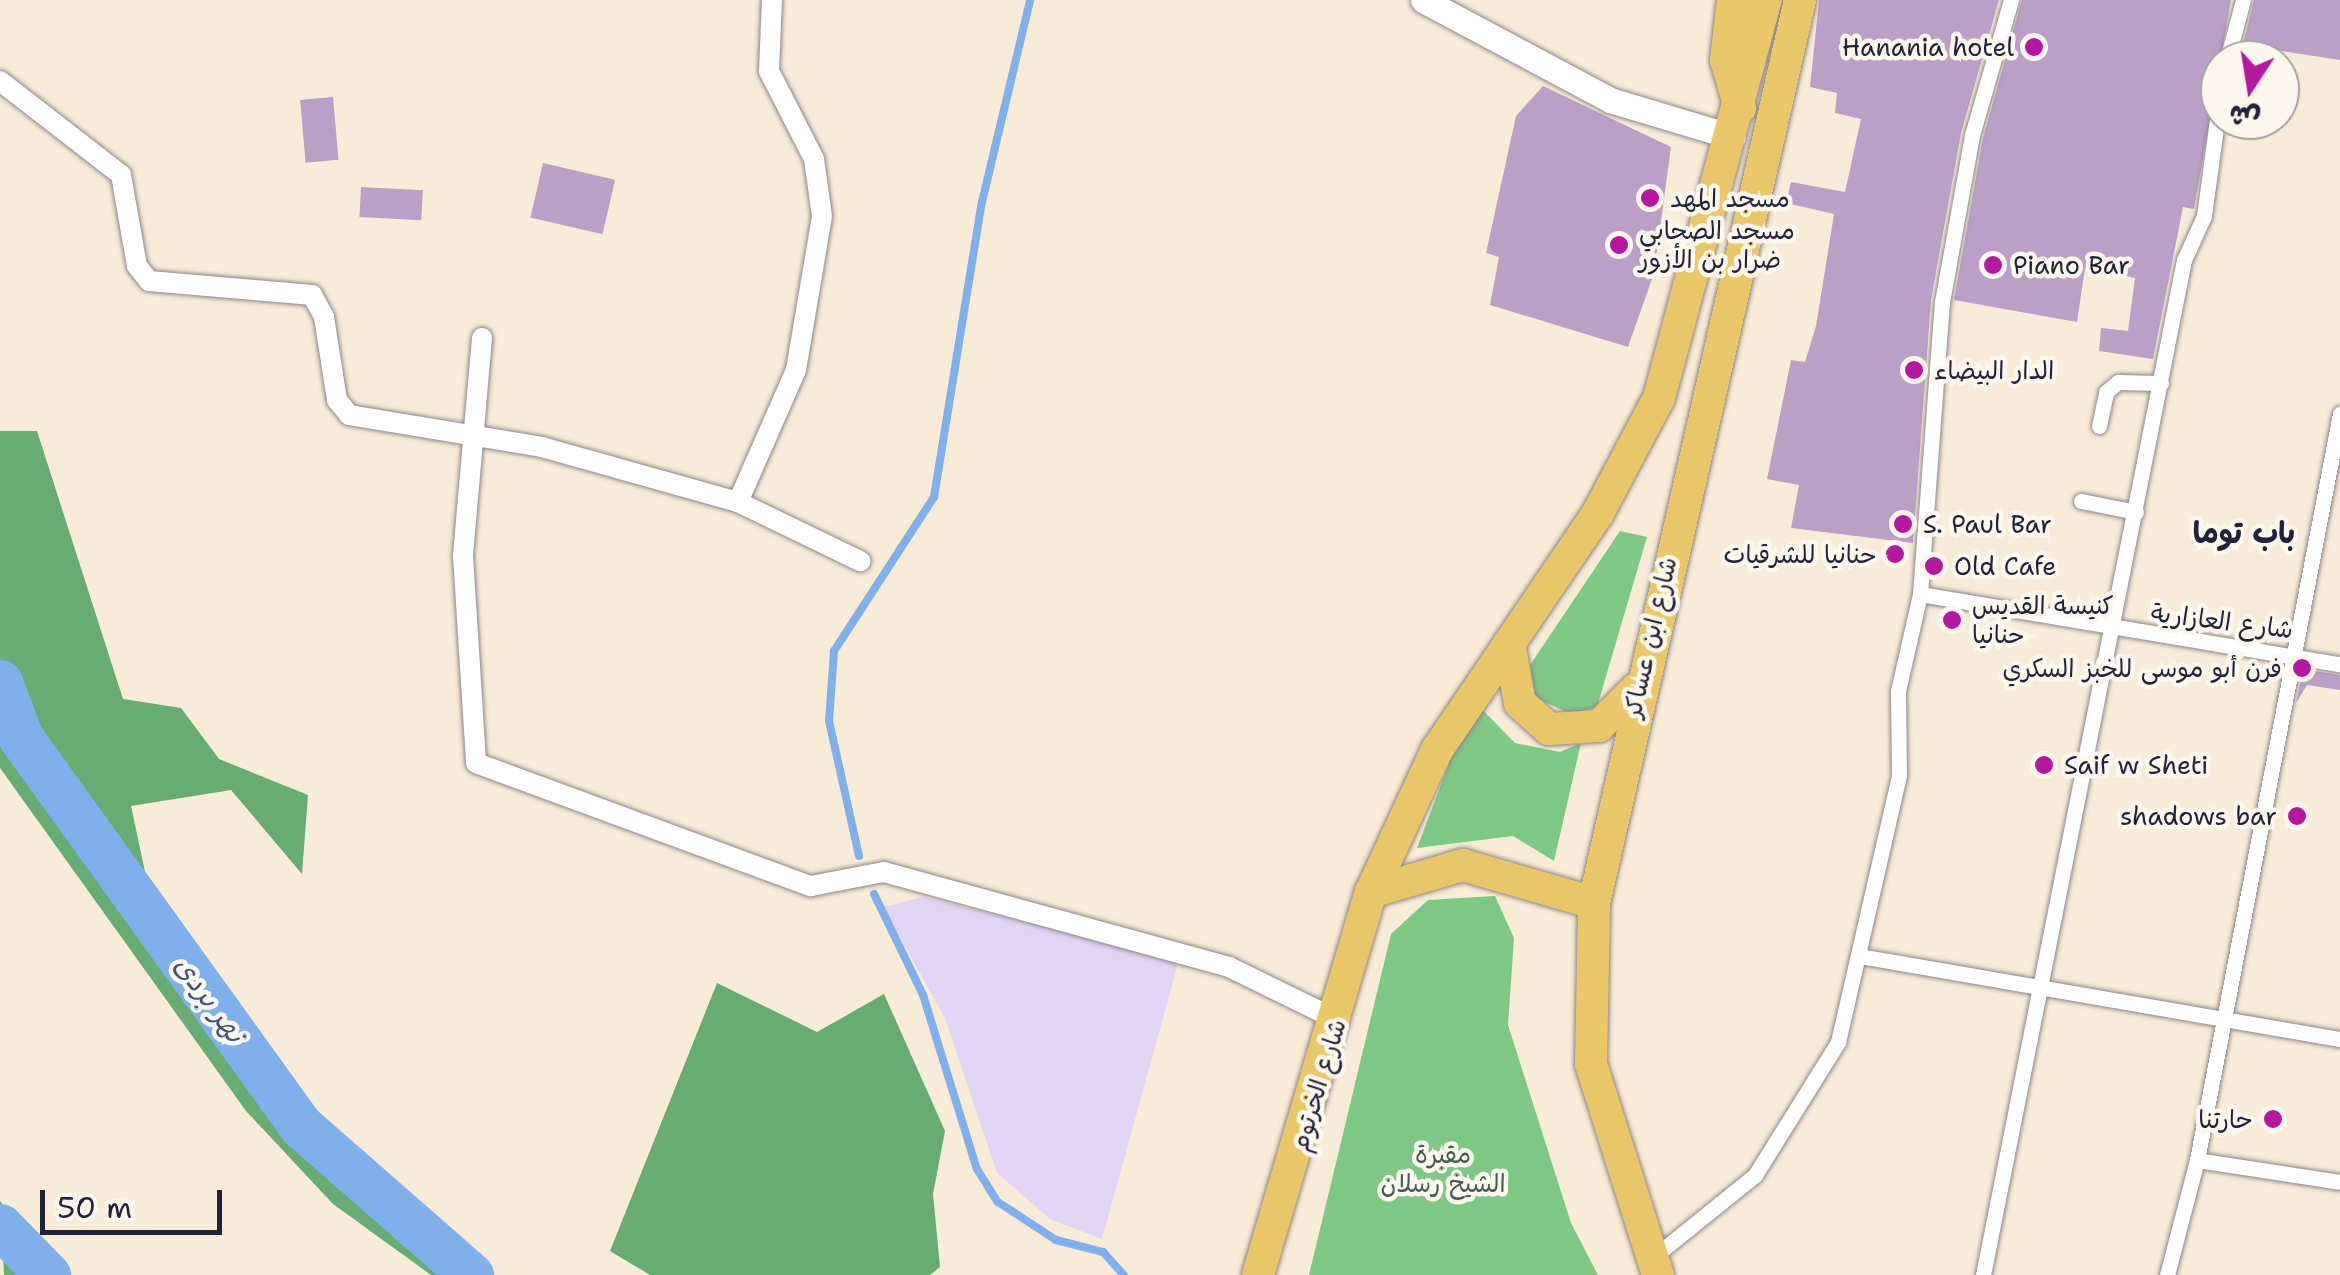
<!DOCTYPE html>
<meta charset="utf-8">
<style>
body{margin:0}
#map{position:relative;width:2340px;height:1275px;overflow:hidden;background:#f8ebd7;font-family:"Shantell Sans","Playpen Sans Arabic",sans-serif}
div>[style]{position:absolute}
[style*='--x']{left:calc(var(--x)*1px);top:calc(var(--y)*1px);width:calc(var(--w)*1px);rotate:calc(var(--a)*1deg)}
.built>*{inset:0;background:#e1d4f4}
.green>*{inset:0;background:#7ec886}
.forest>*{inset:0;background:#66ac73}
.stream>*{height:8px;margin:-4px;padding:0 4px;transform-origin:4px;border-radius:4px;background:#80b0eb}
.river>*{height:45px;margin:-22.5px;padding:0 22.5px;transform-origin:22.5px;border-radius:22.5px;background:#80b0eb}
.building>*{inset:0;background:#bc9fc7;transform-origin:0 0}
.roads{filter:drop-shadow(0 0 2px #8d8689) drop-shadow(0 0 2px #8d8689)}
.pedestrian>*{height:15px;margin:-7.5px;padding:0 7.5px;transform-origin:7.5px;border-radius:7.5px;background:#fff}
.minor>*{height:20px;margin:-10px;padding:0 10px;transform-origin:10px;border-radius:10px;background:#fff}
.tertiary>*{height:25px;margin:-12.5px;padding:0 12.5px;transform-origin:12.5px;border-radius:12.5px;background:#fff}
.primary>*{height:32px;margin:-16px;padding:0 16px;transform-origin:16px;border-radius:16px;background:#eac769}
.dots>*{width:28px;height:28px;translate:-50% -50%;box-sizing:border-box;border:5px solid #fbf7ec;border-radius:50%}
span{translate:-50% -50%;white-space:nowrap;text-align:center;line-height:1.15;-webkit-text-stroke:9px #fbf7ec;paint-order:stroke}
.poi-label{font-size:25px;color:#22223b}
.right{translate:-100% -50%;text-align:right}
.left{translate:0 -50%;text-align:left}
.street-label{font-size:25px;color:#22223b}
.park-label{font-size:25px;color:#425c55}
.water-label{font-size:28px;color:#435479;font-style:italic}
.quarter-label{font-size:30px;color:#22223b;font-weight:700}
.north{position:absolute;left:2200px;top:40px;width:100px;height:100px;box-sizing:border-box;background:#fbf7ec;border:2px solid #a4a2a5;border-radius:50%;rotate:192deg;font-size:28px;font-weight:700;line-height:40px;text-align:center;color:#22223b}
.north::after{content:'';display:block;margin:auto;width:35px;height:45px;background:#b5179e;clip-path:polygon(50% 0,100% 100%,50% 72%,0 100%)}
.scale{position:absolute;left:40px;top:1190px;width:182px;height:45px;box-sizing:border-box;border:5px solid #22223b;border-top:0;padding-left:12px;font-size:30px;line-height:35px;white-space:nowrap;color:#22223b;-webkit-text-stroke:8px #fbf7ec;paint-order:stroke}
</style>
<div id="map">
<div class="built">
<div style="clip-path:polygon(923px 897px,1179px 960px,1102px 1239px,1050px 1219px,997px 1173px,945px 1018px,883px 907px)"></div>
</div>
<div class="green">
<div style="clip-path:polygon(1620px 531px,1647px 537px,1597px 707px,1571px 714px,1538px 699px,1522px 677px)"></div>
<div style="clip-path:polygon(1473px 700px,1515px 743px,1560px 752px,1581px 743px,1554px 861px,1513px 836px,1417px 848px)"></div>
<div style="clip-path:polygon(1495px 896px,1514px 938px,1508px 1025px,1571px 1223px,1598px 1275px,1309px 1275px,1391px 934px,1428px 900px)"></div>
</div>
<div class="forest">
<div style="clip-path:polygon(0 431px,37px 431px,123px 699px,181px 708px,219px 759px,308px 795px,302px 874px,231px 790px,131px 806px,150px 895px,293px 1095px,386px 1175px,467px 1275px,431px 1275px,333px 1204px,246px 1111px,0 768px)"></div>
<div style="clip-path:polygon(717px 983px,817px 1032px,884px 994px,945px 1131px,933px 1194px,940px 1267px,930px 1275px,650px 1275px,610px 1251px)"></div>
<div style="clip-path:polygon(0 1201px,43px 1252px,69px 1275px,4px 1275px)"></div>
</div>
<div class="stream">
<div style="--x:859;--y:856;--w:138;--a:-102.5"></div>
<div style="--x:829;--y:721;--w:70;--a:-85.9"></div>
<div style="--x:834;--y:651;--w:184;--a:-57"></div>
<div style="--x:934;--y:497;--w:299;--a:-80.8"></div>
<div style="--x:982;--y:202;--w:208;--a:-76.6"></div>
<div style="--x:874;--y:894;--w:112;--a:64.1"></div>
<div style="--x:923;--y:995;--w:182;--a:72.8"></div>
<div style="--x:977;--y:1169;--w:39;--a:58"></div>
<div style="--x:998;--y:1202;--w:69;--a:33.2"></div>
<div style="--x:1056;--y:1240;--w:49;--a:14.3"></div>
<div style="--x:1103;--y:1252;--w:31;--a:48"></div>
</div>
<div class="river">
<div style="--x:0;--y:682;--w:60;--a:69.4"></div>
<div style="--x:21;--y:738;--w:480;--a:54.2"></div>
<div style="--x:302;--y:1127;--w:225;--a:41.2"></div>
<div style="--x:0;--y:1226;--w:69;--a:45.6"></div>
</div>
<div class="building">
<div style="clip-path:polygon(1819px 0,1999px 0,1961px 133px,1931px 300px,1913px 543px,1791px 528px,1799px 485px,1767px 479px,1791px 360px,1805px 362px,1816px 326px,1834px 214px,1786px 203px,1791px 182px,1845px 192px,1861px 119px,1835px 113px,1837px 93px,1810px 87px)"></div>
<div style="clip-path:polygon(2022px 0,2231px 0,2194px 209px,2183px 207px,2153px 359px,2099px 351px,2101px 328px,2128px 331px,2135px 278px,2085px 268px,2077px 322px,1954px 300px,1983px 138px)"></div>
<div style="clip-path:polygon(2254px 0,2340px 0,2340px 60px,2243px 45px)"></div>
<div style="clip-path:polygon(1543px 86px,1671px 147px,1654px 273px,1628px 347px,1490px 305px,1499px 257px,1486px 253px,1516px 116px)"></div>
<div style="left:333px;top:97px;width:63px;height:33px;rotate:85deg"></div>
<div style="left:543px;top:163px;width:74px;height:56px;rotate:13deg"></div>
<div style="left:361px;top:187px;width:62px;height:30px;rotate:3deg"></div>
<div style="clip-path:polygon(2303px 669px,2340px 675px,2340px 690px,2307px 685px,2296px 703px)"></div>
</div>
<div class="roads">
<div class="pedestrian">
<div style="--x:2227;--y:60;--w:62;--a:-75.1"></div>
<div style="--x:2099;--y:426;--w:35;--a:-78"></div>
<div style="--x:2106;--y:392;--w:16;--a:-40"></div>
<div style="--x:2118;--y:382;--w:43;--a:1.3"></div>
<div style="--x:2081;--y:501;--w:56;--a:11.3"></div>
<div style="--x:1920;--y:594;--w:426;--a:9.5"></div>
<div style="--x:1859;--y:956;--w:488;--a:9.8"></div>
<div style="--x:2197;--y:1160;--w:145;--a:8.7"></div>
<div style="--x:1651;--y:1259;--w:134;--a:-38.9"></div>
<div style="--x:1755;--y:1175;--w:157;--a:-58"></div>
<div style="--x:1838;--y:1042;--w:274;--a:-77.1"></div>
<div style="--x:1899;--y:775;--w:84;--a:-90.7"></div>
<div style="--x:1898;--y:691;--w:99;--a:-77.2"></div>
<div style="--x:1920;--y:594;--w:293;--a:-85.7"></div>
<div style="--x:1942;--y:302;--w:170;--a:-79.8"></div>
<div style="--x:1972;--y:135;--w:141;--a:-73.9"></div>
<div style="--x:1983;--y:1275;--w:1035;--a:-78.8"></div>
<div style="--x:2184;--y:260;--w:48;--a:-65.6"></div>
<div style="--x:2204;--y:216;--w:119;--a:-82.3"></div>
<div style="--x:2167;--y:1275;--w:119;--a:-75.4"></div>
<div style="--x:2197;--y:1160;--w:760;--a:-79.15"></div>
</div>
<div class="minor">
<div style="--x:0;--y:81;--w:153;--a:37.8"></div>
<div style="--x:121;--y:175;--w:92;--a:80"></div>
<div style="--x:137;--y:266;--w:19;--a:51"></div>
<div style="--x:149;--y:281;--w:164;--a:4.9"></div>
<div style="--x:312;--y:295;--w:25;--a:61"></div>
<div style="--x:324;--y:317;--w:84;--a:81.1"></div>
<div style="--x:337;--y:400;--w:19;--a:51"></div>
<div style="--x:349;--y:415;--w:196;--a:9.4"></div>
<div style="--x:542;--y:447;--w:204;--a:15.7"></div>
<div style="--x:738;--y:502;--w:136;--a:25.8"></div>
<div style="--x:482;--y:338;--w:218;--a:95"></div>
<div style="--x:463;--y:555;--w:208;--a:86.4"></div>
<div style="--x:476;--y:763;--w:357;--a:20.2"></div>
<div style="--x:811;--y:886;--w:74;--a:-10.9"></div>
<div style="--x:884;--y:872;--w:358;--a:15.4"></div>
<div style="--x:1229;--y:967;--w:123;--a:26.1"></div>
<div style="--x:738;--y:502;--w:144;--a:-66.3"></div>
<div style="--x:796;--y:370;--w:156;--a:-80.4"></div>
<div style="--x:822;--y:216;--w:58;--a:-98"></div>
<div style="--x:814;--y:159;--w:99;--a:-117.1"></div>
<div style="--x:769;--y:71;--w:71;--a:-87.6"></div>
</div>
<div class="tertiary">
<div style="--x:1423;--y:0;--w:212;--a:28.1"></div>
<div style="--x:1610;--y:100;--w:128;--a:16.7"></div>
</div>
<div class="primary">
<div style="--x:1733;--y:0;--w:60;--a:96.7"></div>
<div style="--x:1726;--y:60;--w:50;--a:73.7"></div>
<div style="--x:1509;--y:643;--w:61;--a:79.6"></div>
<div style="--x:1520;--y:703;--w:39;--a:42"></div>
<div style="--x:1549;--y:729;--w:50;--a:-3.4"></div>
<div style="--x:1599;--y:726;--w:52;--a:-45"></div>
<div style="--x:1371;--y:892;--w:96;--a:-16.4"></div>
<div style="--x:1463;--y:865;--w:136;--a:16.2"></div>
<div style="--x:1258;--y:1275;--w:399;--a:-73.6"></div>
<div style="--x:1371;--y:892;--w:157;--a:-65.1"></div>
<div style="--x:1437;--y:750;--w:287;--a:-55.8"></div>
<div style="--x:1598;--y:513;--w:130;--a:-62.1"></div>
<div style="--x:1659;--y:398;--w:412;--a:-75"></div>
<div style="--x:1658;--y:1275;--w:221;--a:-107.6"></div>
<div style="--x:1591;--y:1064;--w:161;--a:-88.9"></div>
<div style="--x:1594;--y:903;--w:926;--a:-77.15"></div>
</div>
</div>
<div class="dots">
<div style="left:2034px;top:47px;background:#b5179e"></div>
<div style="left:1650px;top:198px;background:#b5179e"></div>
<div style="left:1619px;top:245px;background:#b5179e"></div>
<div style="left:1993px;top:265px;background:#b5179e"></div>
<div style="left:1914px;top:370px;background:#b5179e"></div>
<div style="left:1903px;top:524px;background:#b5179e"></div>
<div style="left:1895px;top:554px;background:#b5179e"></div>
<div style="left:1934px;top:566px;background:#b5179e"></div>
<div style="left:1952px;top:620px;background:#b5179e"></div>
<div style="left:2302px;top:668px;background:#b5179e"></div>
<div style="left:2044px;top:765px;background:#b5179e"></div>
<div style="left:2297px;top:816px;background:#b5179e"></div>
<div style="left:2273px;top:1119px;background:#b5179e"></div>
</div>
<div class="poi-label">
<span class="right" style="left:2014px;top:47px">Hanania hotel</span>
<span class="left" style="left:1670px;top:198px">مسجد المهد</span>
<span class="left" style="left:1639px;top:245px">مسجد الصحابي<br>ضرار بن الأزور</span>
<span class="left" style="left:2013px;top:265px">Piano Bar</span>
<span class="left" style="left:1934px;top:370px">الدار البيضاء</span>
<span class="left" style="left:1923px;top:524px">S. Paul Bar</span>
<span class="right" style="left:1875px;top:554px">حنانيا للشرقيات</span>
<span class="left" style="left:1954px;top:566px">Old Cafe</span>
<span class="left" style="left:1972px;top:620px">كنيسة القديس<br>حنانيا</span>
<span class="right" style="left:2282px;top:668px">فرن أبو موسى للخبز السكري</span>
<span class="left" style="left:2064px;top:765px">Saif w Sheti</span>
<span class="right" style="left:2277px;top:816px">shadows bar</span>
<span class="right" style="left:2253px;top:1119px">حارتنا</span>
</div>
<div class="street-label">
<span style="left:2222px;top:621px;rotate:7deg">شارع العازارية</span>
<span style="left:1650px;top:637px;rotate:-77deg">شارع ابن عساكر</span>
<span style="left:1318px;top:1085px;rotate:-73deg">شارع الخرتوم</span>
</div>
<div class="park-label">
<span style="left:1443px;top:1169px">مقبرة<br>الشيخ رسلان</span>
</div>
<div class="water-label">
<span style="left:210px;top:999px;rotate:54deg">نهر بردى</span>
</div>
<div class="quarter-label">
<span style="left:2244px;top:533px">باب توما</span>
</div>
<div class="north">ش</div>
<div class="scale">50 m</div>
</div>
